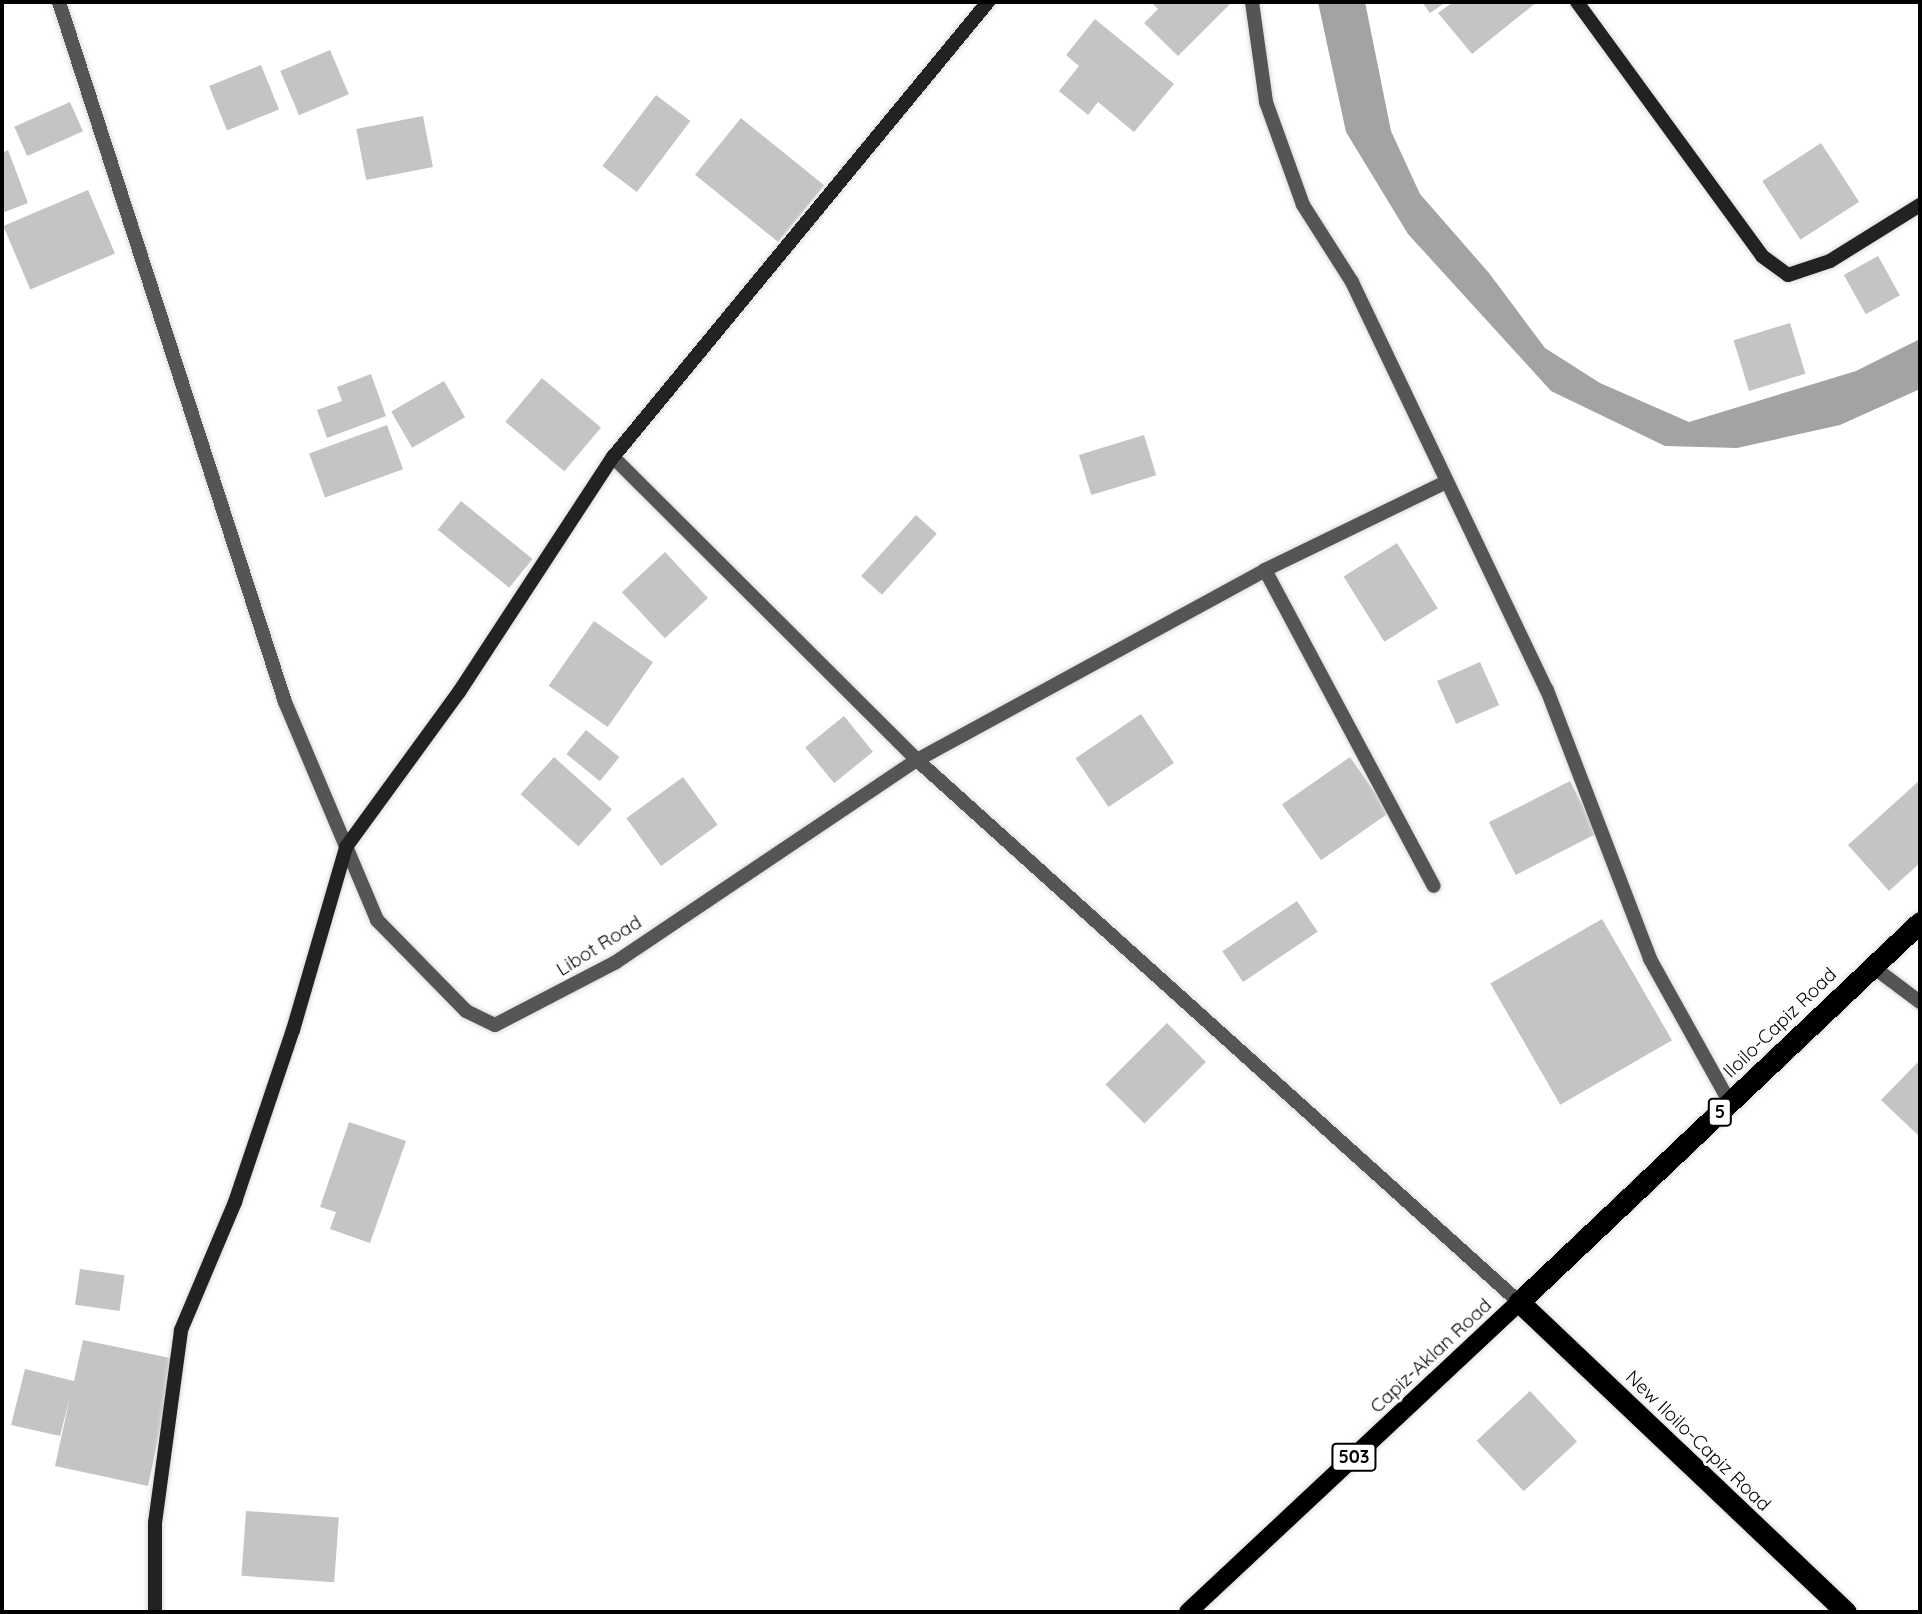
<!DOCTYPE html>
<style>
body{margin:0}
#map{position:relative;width:1922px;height:1614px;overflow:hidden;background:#fff;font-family:Quicksand,sans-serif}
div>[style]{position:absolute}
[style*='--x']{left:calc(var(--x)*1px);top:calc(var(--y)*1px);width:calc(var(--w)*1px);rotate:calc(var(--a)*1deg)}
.water>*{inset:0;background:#a3a3a3}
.building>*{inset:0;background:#c4c4c4;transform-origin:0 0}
.roads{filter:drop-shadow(0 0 2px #dbdbdb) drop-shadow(0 0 2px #dbdbdb)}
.street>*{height:14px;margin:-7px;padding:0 7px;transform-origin:7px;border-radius:7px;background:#555}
.secondary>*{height:14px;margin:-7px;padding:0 7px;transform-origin:7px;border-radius:7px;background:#222}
.primary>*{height:18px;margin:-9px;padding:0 9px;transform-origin:9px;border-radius:9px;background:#000}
.highway>*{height:21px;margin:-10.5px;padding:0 10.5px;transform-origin:10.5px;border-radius:10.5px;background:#000}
span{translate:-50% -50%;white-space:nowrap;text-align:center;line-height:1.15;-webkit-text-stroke:6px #fff;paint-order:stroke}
.shield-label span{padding:2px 5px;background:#fff;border:2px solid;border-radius:5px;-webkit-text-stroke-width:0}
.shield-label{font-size:18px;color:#000;font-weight:700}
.street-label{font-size:19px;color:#000}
.frame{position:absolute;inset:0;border:4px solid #000;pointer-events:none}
</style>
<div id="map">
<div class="water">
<div style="clip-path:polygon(1318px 2px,1365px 2px,1391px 131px,1420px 194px,1489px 273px,1545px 348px,1600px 383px,1689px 422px,1856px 371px,1920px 339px,1920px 389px,1840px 425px,1737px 448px,1665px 446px,1551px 391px,1408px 234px,1346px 132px)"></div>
</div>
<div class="building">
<div style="clip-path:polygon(1151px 2px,1229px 2px,1231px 3px,1178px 56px,1144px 23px,1158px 9px)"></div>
<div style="clip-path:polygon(1422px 2px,1446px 2px,1430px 13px)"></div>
<div style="clip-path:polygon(1453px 2px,1537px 2px,1472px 54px,1438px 13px)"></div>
<div style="clip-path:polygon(1095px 19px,1174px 84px,1134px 132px,1098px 102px,1088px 115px,1059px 91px,1079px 66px,1066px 55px)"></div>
<div style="left:330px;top:50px;width:48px;height:54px;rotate:67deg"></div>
<div style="left:261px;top:65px;width:48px;height:56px;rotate:68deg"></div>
<div style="left:656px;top:95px;width:43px;height:89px;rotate:37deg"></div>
<div style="left:70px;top:102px;width:32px;height:61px;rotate:66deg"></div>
<div style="left:423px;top:116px;width:52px;height:68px;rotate:79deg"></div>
<div style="left:741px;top:118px;width:107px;height:73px;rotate:39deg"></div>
<div style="left:1821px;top:143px;width:70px;height:70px;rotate:57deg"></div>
<div style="clip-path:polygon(8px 150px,28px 203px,2px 213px,2px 153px)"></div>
<div style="left:88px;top:190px;width:69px;height:92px;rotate:67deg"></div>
<div style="left:1878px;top:256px;width:45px;height:39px;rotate:61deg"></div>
<div style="left:1790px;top:323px;width:53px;height:59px;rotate:73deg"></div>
<div style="clip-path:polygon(371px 374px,386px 416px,327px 438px,317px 410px,342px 401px,337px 387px)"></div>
<div style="left:542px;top:378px;width:77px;height:57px;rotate:40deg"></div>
<div style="left:444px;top:381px;width:42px;height:61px;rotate:60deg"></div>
<div style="left:387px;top:425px;width:47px;height:83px;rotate:70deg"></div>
<div style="left:1144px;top:435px;width:42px;height:68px;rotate:73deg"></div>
<div style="left:461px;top:501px;width:92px;height:37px;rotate:39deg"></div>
<div style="left:916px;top:515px;width:28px;height:82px;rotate:42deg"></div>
<div style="left:1397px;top:543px;width:77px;height:63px;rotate:58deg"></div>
<div style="left:665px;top:552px;width:63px;height:59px;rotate:47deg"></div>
<div style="left:594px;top:621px;width:72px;height:79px;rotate:35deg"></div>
<div style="left:1480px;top:662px;width:47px;height:47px;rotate:66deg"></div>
<div style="left:1141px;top:714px;width:59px;height:79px;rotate:56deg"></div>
<div style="left:844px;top:716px;width:46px;height:50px;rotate:51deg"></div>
<div style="left:586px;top:730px;width:43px;height:31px;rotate:39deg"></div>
<div style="left:554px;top:757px;width:78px;height:50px;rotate:42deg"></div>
<div style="left:1350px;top:757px;width:68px;height:83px;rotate:55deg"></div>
<div style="left:683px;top:777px;width:59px;height:70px;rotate:54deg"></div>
<div style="clip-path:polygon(1920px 780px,1920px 863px,1889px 891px,1848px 845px)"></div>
<div style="left:1570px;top:781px;width:59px;height:91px;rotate:63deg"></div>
<div style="left:1297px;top:901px;width:37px;height:90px;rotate:56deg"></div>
<div style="left:1602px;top:919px;width:140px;height:129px;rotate:60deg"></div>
<div style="left:1167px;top:1023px;width:55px;height:87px;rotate:45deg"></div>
<div style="clip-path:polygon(1920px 1060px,1920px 1137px,1881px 1100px)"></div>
<div style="clip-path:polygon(349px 1122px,406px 1141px,370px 1243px,330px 1229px,336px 1212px,320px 1207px)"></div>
<div style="left:80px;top:1269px;width:45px;height:36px;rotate:8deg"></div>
<div style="clip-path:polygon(83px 1340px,175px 1359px,148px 1486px,55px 1466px,70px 1397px,60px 1436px,11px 1425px,25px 1369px,74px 1381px)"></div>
<div style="left:1530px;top:1391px;width:69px;height:73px;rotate:47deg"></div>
<div style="left:246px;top:1511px;width:93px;height:65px;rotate:4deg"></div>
</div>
<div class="roads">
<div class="street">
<div style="--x:59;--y:2;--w:736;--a:72.11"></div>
<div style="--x:285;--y:702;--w:237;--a:67.1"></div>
<div style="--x:377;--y:920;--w:127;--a:45.6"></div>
<div style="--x:466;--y:1011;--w:32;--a:26"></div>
<div style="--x:495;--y:1025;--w:136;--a:-27.5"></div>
<div style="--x:616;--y:962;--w:362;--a:-33.9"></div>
<div style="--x:917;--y:760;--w:396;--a:-28.6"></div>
<div style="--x:1265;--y:570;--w:201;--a:-25.9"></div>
<div style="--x:1252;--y:2;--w:101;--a:82"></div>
<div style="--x:1266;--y:102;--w:109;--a:70.2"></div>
<div style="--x:1303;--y:205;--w:91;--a:57.5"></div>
<div style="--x:1352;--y:282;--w:452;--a:64.5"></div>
<div style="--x:1547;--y:690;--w:288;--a:69"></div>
<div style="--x:1650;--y:959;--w:165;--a:60.9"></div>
<div style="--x:613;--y:457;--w:429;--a:44.9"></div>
<div style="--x:917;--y:760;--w:810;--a:42"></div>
<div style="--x:1265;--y:570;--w:358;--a:61.9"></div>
<div style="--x:1872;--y:966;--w:60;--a:36.9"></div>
</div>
<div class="secondary">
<div style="--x:1577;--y:2;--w:314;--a:53.9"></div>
<div style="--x:1762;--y:256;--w:32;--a:36"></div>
<div style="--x:1788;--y:275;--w:44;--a:-18.4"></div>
<div style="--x:1830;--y:261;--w:106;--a:-31.9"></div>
<div style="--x:155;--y:1612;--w:89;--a:-90"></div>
<div style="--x:155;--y:1523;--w:195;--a:-82.3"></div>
<div style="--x:181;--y:1330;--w:139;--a:-67.1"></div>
<div style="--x:235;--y:1202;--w:182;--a:-71.4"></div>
<div style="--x:293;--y:1030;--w:191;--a:-73.8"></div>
<div style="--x:346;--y:847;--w:192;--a:-53.9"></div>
<div style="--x:459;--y:692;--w:281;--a:-56.8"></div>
<div style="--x:613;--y:457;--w:590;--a:-50.51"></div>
</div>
<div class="primary">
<div style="--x:1188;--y:1612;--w:453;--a:-43.1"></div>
</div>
<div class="highway">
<div style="--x:1846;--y:1612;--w:451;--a:-136.5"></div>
<div style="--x:1519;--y:1302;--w:552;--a:-43.46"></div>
</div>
</div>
<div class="shield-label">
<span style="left:1720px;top:1112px">5</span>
<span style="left:1354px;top:1457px">503</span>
</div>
<div class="street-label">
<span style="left:599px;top:946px;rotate:-32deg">Libot Road</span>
<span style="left:1780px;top:1023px;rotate:-44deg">Iloilo-Capiz Road</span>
<span style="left:1431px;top:1356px;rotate:-43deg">Capiz-Aklan Road</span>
<span style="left:1698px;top:1441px;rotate:44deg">New Iloilo-Capiz Road</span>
</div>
<div class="frame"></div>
</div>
